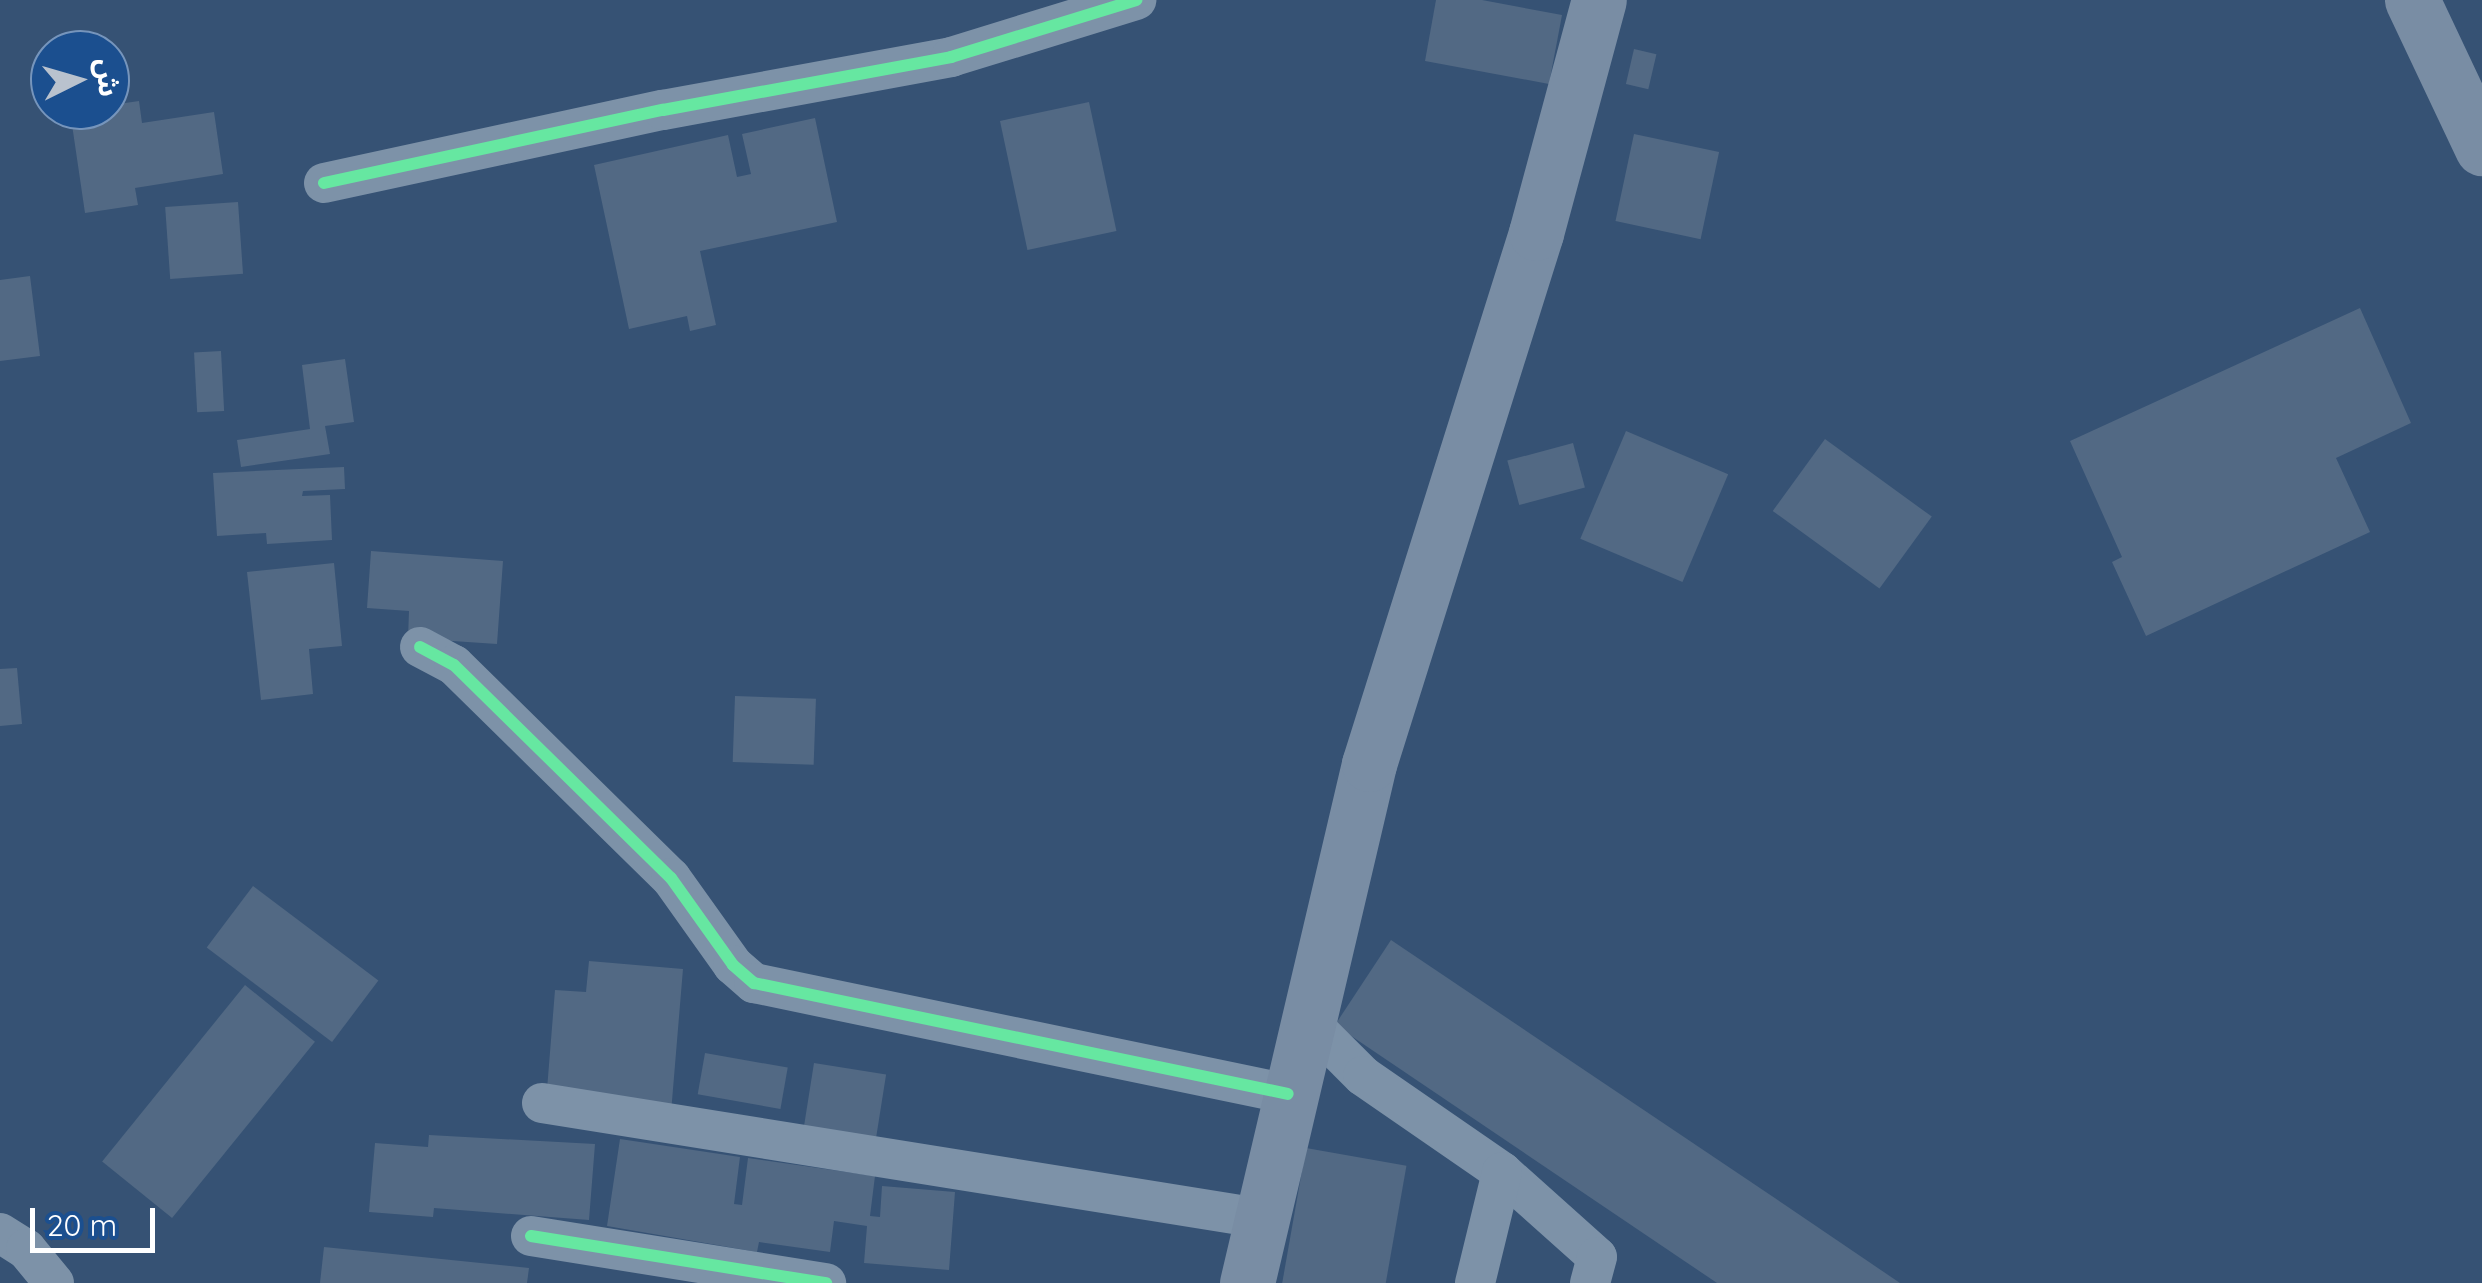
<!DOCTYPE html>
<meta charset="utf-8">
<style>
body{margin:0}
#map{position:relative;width:2482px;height:1283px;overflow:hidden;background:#365274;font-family:Quicksand,"Noto Sans Arabic",sans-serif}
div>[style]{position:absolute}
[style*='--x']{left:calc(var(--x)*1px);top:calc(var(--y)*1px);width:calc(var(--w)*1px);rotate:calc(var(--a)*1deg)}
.building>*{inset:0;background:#526984;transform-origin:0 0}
.street>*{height:40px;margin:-20px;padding:0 20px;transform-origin:20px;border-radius:20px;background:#7d92a8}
.secondary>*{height:55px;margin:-27.5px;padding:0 27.5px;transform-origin:27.5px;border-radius:27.5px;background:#798da4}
.cycleway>*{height:12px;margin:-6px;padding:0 6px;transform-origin:6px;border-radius:6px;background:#66e7a1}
span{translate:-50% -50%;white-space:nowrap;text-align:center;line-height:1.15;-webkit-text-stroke:9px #1b4f8f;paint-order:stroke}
.north{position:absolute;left:30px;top:30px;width:100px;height:100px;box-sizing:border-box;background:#1b4f8f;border:2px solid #7695bc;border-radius:50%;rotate:85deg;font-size:28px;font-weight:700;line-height:40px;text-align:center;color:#fff}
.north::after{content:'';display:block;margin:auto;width:35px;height:45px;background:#b9c2ce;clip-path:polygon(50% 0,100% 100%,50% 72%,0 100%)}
.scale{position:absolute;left:30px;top:1208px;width:125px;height:45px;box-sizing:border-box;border:5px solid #fff;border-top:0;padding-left:12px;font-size:30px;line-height:35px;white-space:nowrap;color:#fff;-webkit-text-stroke:8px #1b4f8f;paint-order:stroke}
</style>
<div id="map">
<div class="building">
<div style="clip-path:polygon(1436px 0,1482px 0,1562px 15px,1549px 84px,1425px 61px)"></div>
<div style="left:1634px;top:49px;width:23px;height:36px;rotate:13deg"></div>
<div style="clip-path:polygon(139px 101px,142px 123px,214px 112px,223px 174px,135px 188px,138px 205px,85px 213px,70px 111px)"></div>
<div style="left:1089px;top:102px;width:132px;height:91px;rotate:78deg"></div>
<div style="clip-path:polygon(815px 118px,837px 222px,700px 251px,716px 325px,690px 331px,687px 316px,629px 329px,594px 165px,728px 135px,737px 177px,751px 174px,742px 134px)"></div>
<div style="left:1634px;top:134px;width:87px;height:89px;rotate:12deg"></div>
<div style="left:238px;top:202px;width:72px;height:73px;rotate:86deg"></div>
<div style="clip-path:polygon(30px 276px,40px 356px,0 361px,0 280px)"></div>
<div style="clip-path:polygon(2360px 308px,2411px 423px,2336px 458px,2370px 532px,2146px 636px,2112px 562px,2122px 557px,2070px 441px)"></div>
<div style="left:221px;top:351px;width:60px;height:27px;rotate:87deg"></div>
<div style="clip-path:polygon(345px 359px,354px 422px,325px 426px,330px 454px,241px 467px,237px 440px,310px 429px,302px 365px)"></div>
<div style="left:1626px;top:431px;width:111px;height:117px;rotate:23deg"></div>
<div style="left:1825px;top:439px;width:132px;height:89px;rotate:36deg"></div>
<div style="left:1573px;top:443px;width:46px;height:68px;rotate:75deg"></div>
<div style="clip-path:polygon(344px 467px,345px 489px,303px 491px,302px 496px,330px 495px,332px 540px,267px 544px,266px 533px,217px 536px,213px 473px)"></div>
<div style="clip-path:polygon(371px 551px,503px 561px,497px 644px,408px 638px,409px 611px,367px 608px)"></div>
<div style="clip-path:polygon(334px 563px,342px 646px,309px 649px,313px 694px,261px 700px,247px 572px)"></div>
<div style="clip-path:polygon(17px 668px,22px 724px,0 726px,0 669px)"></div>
<div style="left:735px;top:696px;width:81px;height:66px;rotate:2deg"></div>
<div style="left:253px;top:886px;width:157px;height:77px;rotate:37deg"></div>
<div style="clip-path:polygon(1391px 940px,1788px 1207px,1900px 1283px,1717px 1283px,1335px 1025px)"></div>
<div style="clip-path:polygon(589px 961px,683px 969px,671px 1113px,546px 1102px,555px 990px,586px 992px)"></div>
<div style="left:245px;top:985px;width:90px;height:227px;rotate:39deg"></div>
<div style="left:705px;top:1053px;width:84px;height:42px;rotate:10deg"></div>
<div style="left:814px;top:1063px;width:73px;height:64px;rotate:9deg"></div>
<div style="clip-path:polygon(429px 1135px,595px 1144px,589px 1220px,434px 1208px,433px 1217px,369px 1212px,375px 1143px,428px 1147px)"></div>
<div style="clip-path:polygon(620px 1139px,740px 1157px,734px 1204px,742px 1205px,748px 1158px,875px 1176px,870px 1216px,880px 1217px,882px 1186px,955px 1192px,949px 1270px,864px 1263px,867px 1226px,834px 1221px,830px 1252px,759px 1242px,757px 1252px,607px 1226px)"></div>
<div style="left:1306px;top:1148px;width:102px;height:137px;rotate:10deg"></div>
<div style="clip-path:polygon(324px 1247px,529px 1268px,527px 1283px,320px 1283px)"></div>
</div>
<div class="street">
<div style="--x:324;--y:183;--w:347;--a:-12.2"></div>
<div style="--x:663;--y:110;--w:293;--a:-10.4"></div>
<div style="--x:951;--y:57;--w:194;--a:-17.1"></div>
<div style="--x:420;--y:647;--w:38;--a:28"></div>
<div style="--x:454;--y:665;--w:304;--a:44.5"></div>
<div style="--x:671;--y:878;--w:107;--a:54.5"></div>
<div style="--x:733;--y:965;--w:28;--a:41"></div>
<div style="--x:754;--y:983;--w:545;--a:11.74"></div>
<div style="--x:1309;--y:1022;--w:76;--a:45"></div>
<div style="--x:1363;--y:1076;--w:169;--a:34.6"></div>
<div style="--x:1502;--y:1172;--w:127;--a:41.8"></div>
<div style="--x:1597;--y:1257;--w:27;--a:105"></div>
<div style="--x:542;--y:1103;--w:726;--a:9.11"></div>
<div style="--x:0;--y:1233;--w:31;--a:32"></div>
<div style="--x:26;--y:1249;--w:44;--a:50.5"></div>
<div style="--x:531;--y:1236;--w:299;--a:9.1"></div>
<div style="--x:1475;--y:1283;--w:114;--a:-76.3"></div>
</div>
<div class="secondary">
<div style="--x:2412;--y:0;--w:164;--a:64.7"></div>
<div style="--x:1247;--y:1283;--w:533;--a:-76.77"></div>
<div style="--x:1369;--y:764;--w:557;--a:-72.54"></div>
<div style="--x:1536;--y:233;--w:241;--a:-74.9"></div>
</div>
<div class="cycleway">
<div style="--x:324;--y:183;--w:347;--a:-12.2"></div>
<div style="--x:663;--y:110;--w:293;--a:-10.4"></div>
<div style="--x:951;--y:57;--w:194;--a:-17.1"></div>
<div style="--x:420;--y:647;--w:38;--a:28"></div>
<div style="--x:454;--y:665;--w:304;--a:44.5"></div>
<div style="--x:671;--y:878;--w:107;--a:54.5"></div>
<div style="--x:733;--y:965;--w:28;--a:41"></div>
<div style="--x:754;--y:983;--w:545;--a:11.74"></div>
<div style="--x:531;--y:1236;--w:299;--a:9.1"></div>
</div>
<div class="north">ش</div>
<div class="scale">20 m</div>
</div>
